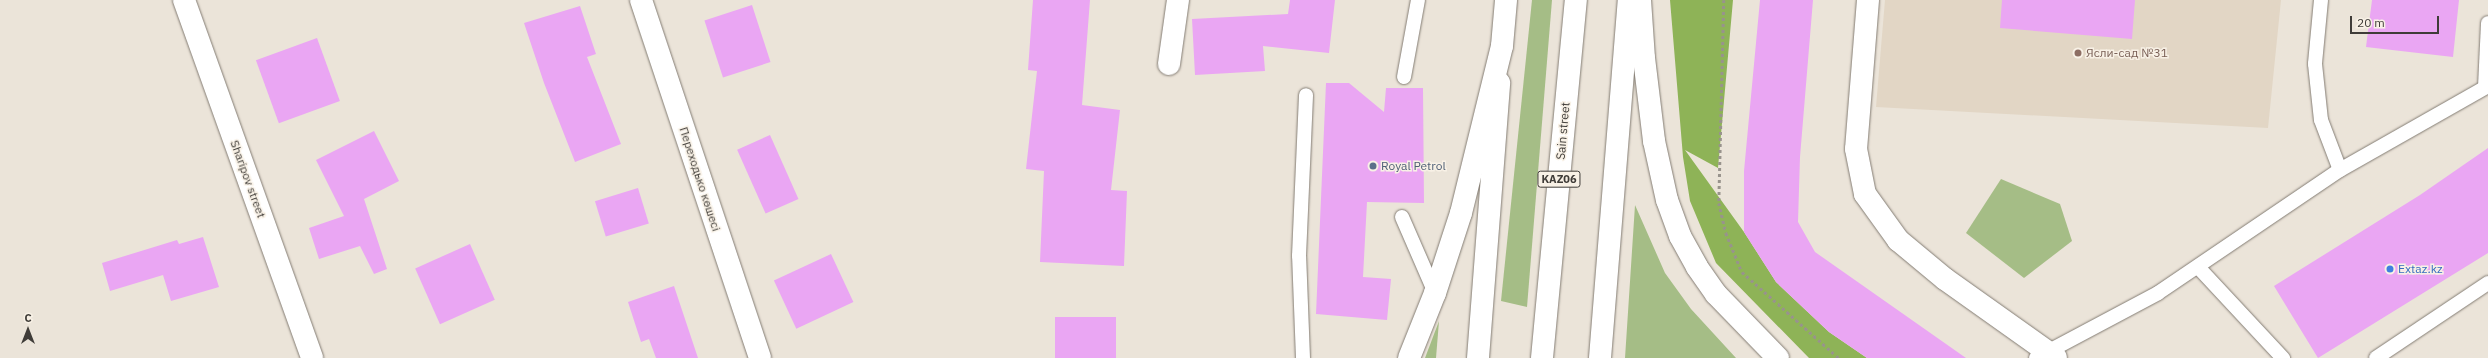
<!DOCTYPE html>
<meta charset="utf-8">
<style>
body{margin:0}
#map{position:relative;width:2488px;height:358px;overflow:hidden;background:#ebe4d9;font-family:"IBM Plex Sans",sans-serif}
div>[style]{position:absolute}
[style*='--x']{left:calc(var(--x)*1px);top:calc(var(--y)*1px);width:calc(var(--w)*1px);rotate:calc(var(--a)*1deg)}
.built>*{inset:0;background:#e2d6c5}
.green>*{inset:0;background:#a5bd86}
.forest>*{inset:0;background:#8eb357}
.building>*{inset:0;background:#eaa6f3;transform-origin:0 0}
.path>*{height:2.5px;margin-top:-1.25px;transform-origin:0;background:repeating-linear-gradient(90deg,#98938c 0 3px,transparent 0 6px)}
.roads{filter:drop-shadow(0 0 1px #837c73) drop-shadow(0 0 1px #837c73)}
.service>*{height:14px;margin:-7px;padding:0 7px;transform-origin:7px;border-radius:7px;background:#fff}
.minor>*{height:22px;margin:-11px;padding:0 11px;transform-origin:11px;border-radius:11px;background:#fff}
.tertiary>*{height:22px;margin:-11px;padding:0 11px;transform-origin:11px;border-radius:11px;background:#fff}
.primary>*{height:22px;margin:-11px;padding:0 11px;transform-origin:11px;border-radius:11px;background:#fff}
.trunk>*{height:22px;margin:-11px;padding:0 11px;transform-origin:11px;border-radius:11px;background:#fff}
.dots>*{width:11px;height:11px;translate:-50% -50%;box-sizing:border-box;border:2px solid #f8f1e6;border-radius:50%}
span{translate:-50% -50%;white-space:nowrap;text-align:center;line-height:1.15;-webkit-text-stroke:3px #f8f1e6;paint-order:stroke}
.shield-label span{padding:1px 3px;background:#f8f1e6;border:1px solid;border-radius:3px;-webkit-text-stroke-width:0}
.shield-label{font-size:11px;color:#3f3c38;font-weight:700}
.education-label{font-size:12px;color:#785e54}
.left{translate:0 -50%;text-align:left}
.street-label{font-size:12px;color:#3f3c38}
.service-label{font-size:12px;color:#4e5e75}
.shop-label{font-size:12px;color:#366cbe}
.north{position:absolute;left:8px;top:310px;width:40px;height:40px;-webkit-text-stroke:3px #f8f1e6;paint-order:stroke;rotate:0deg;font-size:11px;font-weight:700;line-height:16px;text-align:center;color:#3f3c38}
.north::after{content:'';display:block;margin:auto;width:14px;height:18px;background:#3f3c38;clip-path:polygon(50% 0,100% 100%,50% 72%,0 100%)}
.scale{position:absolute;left:2350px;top:16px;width:89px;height:18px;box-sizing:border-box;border:2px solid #3f3c38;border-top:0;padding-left:5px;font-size:12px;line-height:14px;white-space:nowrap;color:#3f3c38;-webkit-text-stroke:3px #f8f1e6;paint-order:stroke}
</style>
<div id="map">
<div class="built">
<div style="clip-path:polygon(1885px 0,2281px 0,2268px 128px,1876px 107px)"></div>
</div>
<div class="green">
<div style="clip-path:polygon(1532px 0,1552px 0,1527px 307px,1501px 301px)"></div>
<div style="clip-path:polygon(2001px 179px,2060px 204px,2072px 241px,2024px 278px,1966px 233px)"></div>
<div style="clip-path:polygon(1635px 205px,1665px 273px,1691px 309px,1736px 358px,1625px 358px)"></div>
<div style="clip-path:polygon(1439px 321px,1436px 358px,1425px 358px)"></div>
</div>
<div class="forest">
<div style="clip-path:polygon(1670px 0,1733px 0,1718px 168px,1685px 150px,1744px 232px,1776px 282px,1829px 332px,1867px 358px,1809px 358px,1716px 263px,1690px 201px,1683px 157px)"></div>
</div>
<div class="building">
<div style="clip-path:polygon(1033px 0,1090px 0,1082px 105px,1120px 110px,1111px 190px,1127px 191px,1124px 266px,1040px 262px,1044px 171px,1026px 169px,1037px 71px,1028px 70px)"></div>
<div style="clip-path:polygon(1290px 0,1335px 0,1329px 53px,1263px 46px,1265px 71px,1195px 75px,1192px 19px,1288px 14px)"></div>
<div style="clip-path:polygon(1760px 0,1813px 0,1800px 157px,1798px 222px,1815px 252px,1966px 358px,1867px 358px,1829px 332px,1776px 282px,1744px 232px,1744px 171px)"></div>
<div style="clip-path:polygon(2002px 0,2135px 0,2132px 39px,2000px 28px)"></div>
<div style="clip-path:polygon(2372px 0,2459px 0,2453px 57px,2366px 47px)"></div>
<div style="left:752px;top:5px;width:60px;height:50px;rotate:72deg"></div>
<div style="clip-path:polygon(580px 6px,596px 54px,587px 57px,621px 144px,575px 162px,544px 83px,524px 23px)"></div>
<div style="left:317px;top:38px;width:67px;height:65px;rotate:70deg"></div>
<div style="clip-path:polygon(1326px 83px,1349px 83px,1384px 112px,1386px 88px,1423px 88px,1424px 203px,1367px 202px,1363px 277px,1391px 279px,1387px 320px,1316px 314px)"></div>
<div style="clip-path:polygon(374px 131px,399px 181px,364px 199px,387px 269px,374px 274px,360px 246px,319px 259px,309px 228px,344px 216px,316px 160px)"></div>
<div style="left:770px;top:135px;width:70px;height:36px;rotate:66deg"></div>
<div style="clip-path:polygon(2488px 148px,2488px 253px,2318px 358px,2274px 286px,2420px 195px)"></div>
<div style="left:638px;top:188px;width:37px;height:45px;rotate:73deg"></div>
<div style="clip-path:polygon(203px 237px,219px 287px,171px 301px,163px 275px,110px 291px,102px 263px,177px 240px,179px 244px)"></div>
<div style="left:470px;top:244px;width:61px;height:60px;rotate:66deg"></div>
<div style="left:831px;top:254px;width:53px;height:63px;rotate:65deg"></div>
<div style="clip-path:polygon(674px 286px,698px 358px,656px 358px,649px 339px,641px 342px,628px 302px)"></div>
<div style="left:1055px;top:317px;width:61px;height:41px"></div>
</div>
<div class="path">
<div style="--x:1724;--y:0;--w:203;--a:91.4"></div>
<div style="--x:1719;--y:203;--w:31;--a:77"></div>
<div style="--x:1726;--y:233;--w:42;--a:67.7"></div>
<div style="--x:1742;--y:272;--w:130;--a:41.6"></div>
</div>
<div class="roads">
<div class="service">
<div style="--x:2321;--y:0;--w:64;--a:95.4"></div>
<div style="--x:2315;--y:64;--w:56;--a:83.9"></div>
<div style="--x:2321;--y:120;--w:53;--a:69.2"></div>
<div style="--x:1404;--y:77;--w:78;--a:-79.7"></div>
<div style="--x:2485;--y:87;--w:64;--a:-87.3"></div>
<div style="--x:1402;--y:217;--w:83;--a:66.5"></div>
<div style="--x:2198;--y:267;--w:125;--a:47"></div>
<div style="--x:1303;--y:358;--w:102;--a:-92.2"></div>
<div style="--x:1299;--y:256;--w:161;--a:-87.5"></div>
<div style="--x:2036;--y:358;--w:138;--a:-28"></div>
<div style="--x:2158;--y:293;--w:220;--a:-34.1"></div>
<div style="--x:2340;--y:170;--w:170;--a:-29.6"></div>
<div style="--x:2376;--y:358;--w:135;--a:-33.8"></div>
</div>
<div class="minor">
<div style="--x:641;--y:0;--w:377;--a:71.6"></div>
<div style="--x:1868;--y:0;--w:149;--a:94.6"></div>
<div style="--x:1856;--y:149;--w:46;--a:78.7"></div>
<div style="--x:1865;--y:194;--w:57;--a:54.3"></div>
<div style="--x:1898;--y:240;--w:61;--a:39.7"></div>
<div style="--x:1945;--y:279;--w:136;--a:35.4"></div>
<div style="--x:1169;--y:64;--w:65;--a:-82"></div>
</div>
<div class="tertiary">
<div style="--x:184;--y:0;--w:380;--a:70.3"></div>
</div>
<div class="primary">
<div style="--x:1640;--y:0;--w:58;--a:86.1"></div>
<div style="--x:1644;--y:58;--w:84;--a:83.1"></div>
<div style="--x:1654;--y:141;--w:60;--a:77.6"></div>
<div style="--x:1667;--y:200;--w:38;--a:70"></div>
<div style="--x:1680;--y:236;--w:35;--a:61"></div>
<div style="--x:1697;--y:267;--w:33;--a:55"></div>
<div style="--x:1716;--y:294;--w:89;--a:45.9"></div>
<div style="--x:1478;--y:358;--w:276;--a:-85.6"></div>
<div style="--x:1600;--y:358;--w:359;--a:-85.4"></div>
</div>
<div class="trunk">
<div style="--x:1409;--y:358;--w:70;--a:-68.2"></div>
<div style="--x:1435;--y:293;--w:84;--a:-72"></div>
<div style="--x:1461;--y:213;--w:172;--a:-76.2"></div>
<div style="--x:1502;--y:46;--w:46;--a:-85"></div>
<div style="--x:1542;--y:358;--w:360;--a:-84.6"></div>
</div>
</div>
<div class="dots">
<div style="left:2078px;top:53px;background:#8d6e63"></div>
<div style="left:1373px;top:166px;background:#5c6f8a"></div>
<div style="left:2390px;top:269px;background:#3f7fe0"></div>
</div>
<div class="shield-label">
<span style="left:1559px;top:179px">KАZ06</span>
</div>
<div class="education-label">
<span class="left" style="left:2086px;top:53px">Ясли-сад №31</span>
</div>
<div class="street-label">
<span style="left:1563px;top:131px;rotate:-85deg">Sain street</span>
<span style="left:248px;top:179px;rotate:70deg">Sharipov street</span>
<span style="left:700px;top:179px;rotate:72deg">Переходько көшесі</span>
</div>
<div class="service-label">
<span class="left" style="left:1381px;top:166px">Royal Petrol</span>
</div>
<div class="shop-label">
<span class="left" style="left:2398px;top:269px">Extaz.kz</span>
</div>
<div class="north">С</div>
<div class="scale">20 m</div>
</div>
